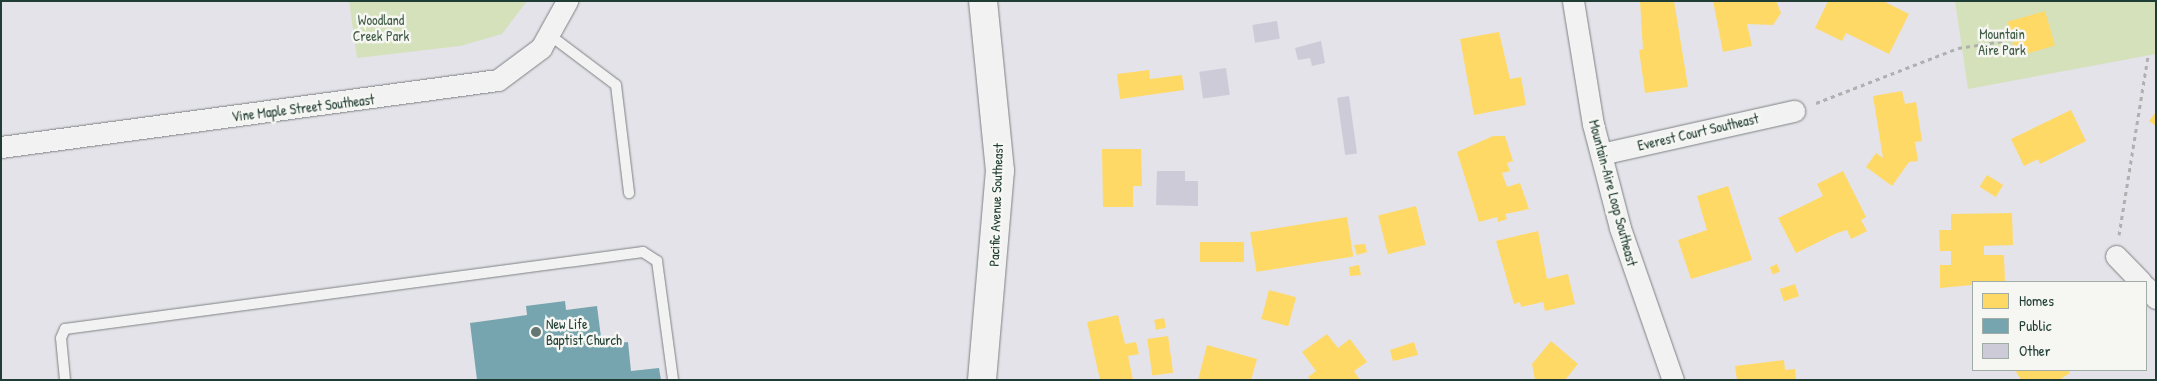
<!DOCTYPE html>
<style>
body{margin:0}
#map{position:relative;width:2157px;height:381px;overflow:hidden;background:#e4e3e9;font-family:"Patrick Hand",sans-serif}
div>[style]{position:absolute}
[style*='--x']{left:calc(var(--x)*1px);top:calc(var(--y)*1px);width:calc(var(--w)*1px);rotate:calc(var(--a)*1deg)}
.green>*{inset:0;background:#d5e1bb}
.homes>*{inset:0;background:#ffd966;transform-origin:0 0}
.public>*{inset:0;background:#76a5af}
.building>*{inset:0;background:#cccbd7;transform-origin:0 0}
.path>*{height:3px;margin-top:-1.5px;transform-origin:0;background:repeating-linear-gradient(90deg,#aeb1b0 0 4px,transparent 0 8px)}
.roads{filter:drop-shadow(0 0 1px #7d8283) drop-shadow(0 0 1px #7d8283)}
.lane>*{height:10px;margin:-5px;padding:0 5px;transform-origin:5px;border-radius:5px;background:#f2f2f2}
.street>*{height:21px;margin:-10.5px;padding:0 10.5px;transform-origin:10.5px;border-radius:10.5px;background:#f2f2f2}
.secondary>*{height:28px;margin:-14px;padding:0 14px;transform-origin:14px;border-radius:14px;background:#f2f2f2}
.dots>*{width:14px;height:14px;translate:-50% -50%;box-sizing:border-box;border:2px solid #f6f6f2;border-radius:50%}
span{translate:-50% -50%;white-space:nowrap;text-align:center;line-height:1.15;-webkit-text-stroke:5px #f6f6f2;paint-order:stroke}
.park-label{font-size:14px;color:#415d47}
.street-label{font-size:14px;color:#1f3d34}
.poi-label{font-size:14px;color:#1f3d34}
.left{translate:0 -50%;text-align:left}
.frame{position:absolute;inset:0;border:2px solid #1f3d34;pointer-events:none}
.legend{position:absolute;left:1972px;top:281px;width:175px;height:90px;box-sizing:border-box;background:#f6f6f2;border:1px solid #a0aca6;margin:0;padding:6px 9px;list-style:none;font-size:15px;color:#1f3d34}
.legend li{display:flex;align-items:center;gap:10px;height:25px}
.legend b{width:25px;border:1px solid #a0aca6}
</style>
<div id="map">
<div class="green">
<div style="clip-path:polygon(349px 1px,527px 1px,502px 34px,460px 46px,357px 58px)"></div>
<div style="clip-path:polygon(1955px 1px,2156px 1px,2156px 54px,1968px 89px)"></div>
</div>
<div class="homes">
<div style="clip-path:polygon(1640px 1px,1674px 1px,1688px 87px,1645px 93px,1639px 50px,1643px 49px)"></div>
<div style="clip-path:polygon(1713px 1px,1776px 1px,1781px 13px,1773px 25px,1747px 24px,1752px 46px,1723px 52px)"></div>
<div style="clip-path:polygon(1828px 1px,1883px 1px,1909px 14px,1889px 54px,1846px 33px,1842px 41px,1815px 28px)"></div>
<div style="left:2045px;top:11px;width:36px;height:39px;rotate:74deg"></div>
<div style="clip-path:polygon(1499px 32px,1510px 79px,1521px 77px,1526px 105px,1474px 115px,1460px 39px)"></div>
<div style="clip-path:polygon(1149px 70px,1150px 79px,1182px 75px,1184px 90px,1120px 99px,1117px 74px)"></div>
<div style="clip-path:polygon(1902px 91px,1905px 104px,1916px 102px,1922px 141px,1915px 142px,1918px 161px,1909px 162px,1892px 186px,1866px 167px,1876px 153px,1883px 158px,1873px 96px)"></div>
<div style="clip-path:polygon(2071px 110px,2086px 141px,2040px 164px,2038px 159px,2024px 166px,2011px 139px)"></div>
<div style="clip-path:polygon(2156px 112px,2156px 126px,2149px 121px)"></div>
<div style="clip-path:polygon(1493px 136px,1505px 136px,1513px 161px,1507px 163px,1510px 171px,1502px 173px,1507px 187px,1520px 183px,1529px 209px,1505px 214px,1507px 219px,1498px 222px,1497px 217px,1479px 222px,1457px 152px)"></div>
<div style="clip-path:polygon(1102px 149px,1141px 149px,1142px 186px,1133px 186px,1133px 207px,1103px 207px)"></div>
<div style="clip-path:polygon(1843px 171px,1866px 217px,1861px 220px,1867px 231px,1851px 239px,1847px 230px,1837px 233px,1796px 253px,1778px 218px,1823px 196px,1817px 184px)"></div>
<div style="left:1987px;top:175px;width:19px;height:14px;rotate:32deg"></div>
<div style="clip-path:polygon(1728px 186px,1752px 260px,1691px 279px,1678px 240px,1707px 230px,1697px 196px)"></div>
<div style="left:1416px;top:206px;width:40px;height:39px;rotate:76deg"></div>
<div style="clip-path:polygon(2012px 213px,2013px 245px,1984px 246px,1984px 255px,2004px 255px,2005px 282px,1940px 288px,1940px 265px,1951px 265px,1951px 251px,1940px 251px,1939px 230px,1951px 230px,1951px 214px)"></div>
<div style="left:1347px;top:217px;width:40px;height:98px;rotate:81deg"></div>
<div style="clip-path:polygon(1538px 231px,1547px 279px,1568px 274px,1575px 304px,1545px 311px,1543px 302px,1521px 307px,1520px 302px,1514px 304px,1496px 241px)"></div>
<div style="left:1244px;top:242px;width:20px;height:44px;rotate:90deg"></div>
<div style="clip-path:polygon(1365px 244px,1367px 252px,1357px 255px,1354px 245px)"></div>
<div style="left:1777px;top:264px;width:8px;height:8px;rotate:67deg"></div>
<div style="clip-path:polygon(1359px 265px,1361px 275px,1350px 276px,1349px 267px)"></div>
<div style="left:1795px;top:284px;width:13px;height:16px;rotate:72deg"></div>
<div style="left:1269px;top:290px;width:28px;height:30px;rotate:15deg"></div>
<div style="clip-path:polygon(1118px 315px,1125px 344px,1136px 342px,1139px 354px,1128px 356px,1133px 380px,1100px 380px,1087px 322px)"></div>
<div style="left:1164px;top:318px;width:10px;height:10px;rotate:79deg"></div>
<div style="clip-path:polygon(1327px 334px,1338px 348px,1350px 339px,1367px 362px,1354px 371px,1360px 380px,1311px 380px,1308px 377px,1316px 371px,1302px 352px)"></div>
<div style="left:1168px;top:336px;width:37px;height:21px;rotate:82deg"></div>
<div style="clip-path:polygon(1551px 341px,1578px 364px,1565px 380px,1535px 380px,1532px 364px)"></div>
<div style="clip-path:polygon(1414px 342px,1418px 355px,1393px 361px,1390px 350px)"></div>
<div style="clip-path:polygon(1207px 345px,1257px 359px,1251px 380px,1198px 380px)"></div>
<div style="clip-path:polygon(1784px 360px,1785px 370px,1795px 369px,1796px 380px,1737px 380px,1735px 366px)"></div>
<div style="clip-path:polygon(2015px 370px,2068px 370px,2070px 373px,2059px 380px,2021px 380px)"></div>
</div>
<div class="public">
<div style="clip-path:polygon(565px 301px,566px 310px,597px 306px,602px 345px,628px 342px,631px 371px,659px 368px,661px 380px,477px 380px,470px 323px,527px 315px,526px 306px)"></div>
</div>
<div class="building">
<div style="left:1277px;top:21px;width:18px;height:25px;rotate:81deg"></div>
<div style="clip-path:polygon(1321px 41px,1325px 63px,1312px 66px,1310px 58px,1298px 60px,1295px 48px)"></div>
<div style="left:1226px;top:68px;width:27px;height:27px;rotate:82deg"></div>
<div style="left:1349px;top:96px;width:58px;height:12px;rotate:82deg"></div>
<div style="clip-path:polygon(1157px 171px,1185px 171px,1185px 181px,1198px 181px,1198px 206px,1156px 205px)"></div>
</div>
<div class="path">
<div style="--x:1816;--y:103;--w:152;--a:-21.2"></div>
<div style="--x:1958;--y:48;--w:47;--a:-8.7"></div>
<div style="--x:2119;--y:235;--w:182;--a:-80.8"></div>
</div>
<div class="roads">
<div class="lane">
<div style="--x:551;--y:36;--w:81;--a:37"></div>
<div style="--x:616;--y:85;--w:109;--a:83.1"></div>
<div style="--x:65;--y:380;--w:42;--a:-95.4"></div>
<div style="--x:61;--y:338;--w:10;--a:-66"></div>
<div style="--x:65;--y:329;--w:583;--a:-7.59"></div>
<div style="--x:643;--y:252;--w:17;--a:33"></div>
<div style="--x:657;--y:261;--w:120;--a:82.3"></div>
</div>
<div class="street">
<div style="--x:1573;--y:1;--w:125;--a:80.8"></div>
<div style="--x:1593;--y:124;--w:107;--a:75.4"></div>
<div style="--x:1620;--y:228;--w:161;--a:70.8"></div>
<div style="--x:1;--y:147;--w:501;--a:-7.68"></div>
<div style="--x:498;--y:80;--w:54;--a:-36.7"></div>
<div style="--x:541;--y:48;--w:54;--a:-61"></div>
<div style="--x:1601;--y:154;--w:198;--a:-12.6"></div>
<div style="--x:2116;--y:256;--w:36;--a:46"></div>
<div style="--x:2146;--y:287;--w:15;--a:48"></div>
</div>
<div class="secondary">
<div style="--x:982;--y:380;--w:210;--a:-85.1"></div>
<div style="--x:1000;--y:171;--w:171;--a:-95.7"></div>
</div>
</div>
<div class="dots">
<div style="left:536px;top:332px;background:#647773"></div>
</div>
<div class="park-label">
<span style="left:381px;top:28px">Woodland<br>Creek Park</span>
<span style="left:2002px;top:42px">Mountain<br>Aire Park</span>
</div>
<div class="street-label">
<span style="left:303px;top:108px;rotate:-7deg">Vine Maple Street Southeast</span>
<span style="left:1698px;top:132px;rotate:-13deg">Everest Court Southeast</span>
<span style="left:1613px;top:193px;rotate:75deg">Mountain-Aire Loop Southeast</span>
<span style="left:996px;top:205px;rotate:-88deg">Pacific Avenue Southeast</span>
</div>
<div class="poi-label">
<span class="left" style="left:546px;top:332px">New Life<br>Baptist Church</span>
</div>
<div class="frame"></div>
<ul class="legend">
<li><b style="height:14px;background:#ffd966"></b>Homes</li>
<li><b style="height:14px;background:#76a5af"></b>Public</li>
<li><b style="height:14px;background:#cccbd7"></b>Other</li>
</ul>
</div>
